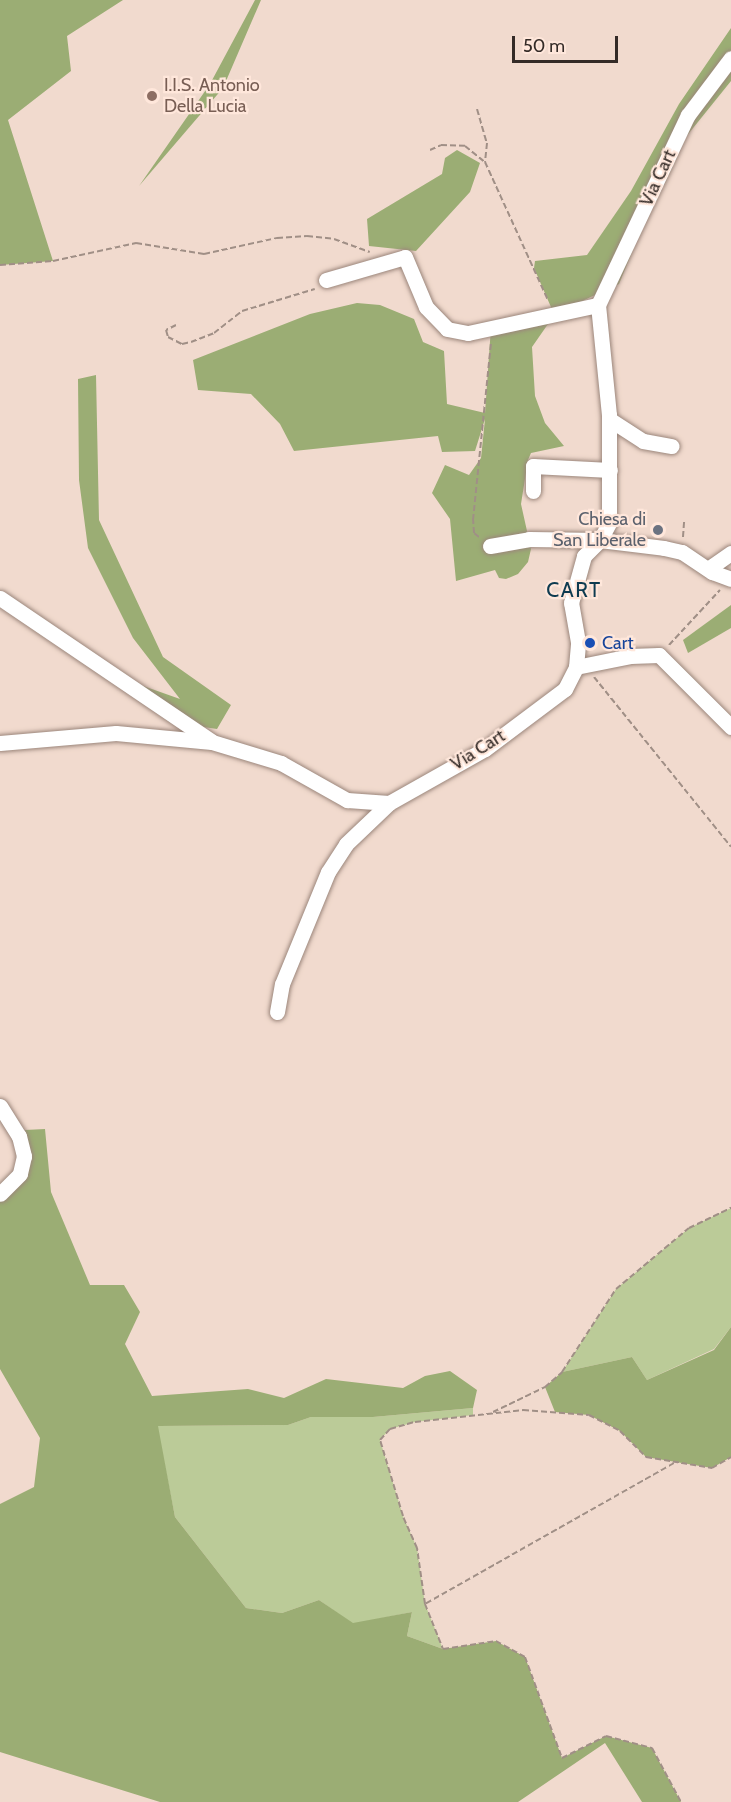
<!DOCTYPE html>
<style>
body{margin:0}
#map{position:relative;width:731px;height:1802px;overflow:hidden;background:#f1dace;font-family:Cabin,sans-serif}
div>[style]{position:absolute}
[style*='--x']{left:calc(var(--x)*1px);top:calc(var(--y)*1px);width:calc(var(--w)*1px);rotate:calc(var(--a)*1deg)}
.green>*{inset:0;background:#bbcb98}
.forest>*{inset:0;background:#9bad74}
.path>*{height:2px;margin-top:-1px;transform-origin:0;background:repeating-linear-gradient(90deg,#a08f86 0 6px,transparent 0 9px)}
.roads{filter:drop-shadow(0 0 2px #9b867b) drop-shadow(0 0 2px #9b867b)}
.minor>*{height:15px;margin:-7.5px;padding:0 7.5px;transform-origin:7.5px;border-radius:7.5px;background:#fff}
.dots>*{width:16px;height:16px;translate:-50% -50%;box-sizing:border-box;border:3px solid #ffe7db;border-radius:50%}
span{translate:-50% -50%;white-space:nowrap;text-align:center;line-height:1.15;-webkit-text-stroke:4.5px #ffe7db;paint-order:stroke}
.education-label{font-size:18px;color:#785e54}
.left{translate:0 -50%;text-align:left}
.street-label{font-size:18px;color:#342b27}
.worship-label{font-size:18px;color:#5b616d}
.right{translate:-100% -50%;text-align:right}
.transit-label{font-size:18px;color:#164399}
.quarter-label{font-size:21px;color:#0e3b50;letter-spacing:1.5px}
.scale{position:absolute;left:512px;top:36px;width:106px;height:27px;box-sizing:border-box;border:3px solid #342b27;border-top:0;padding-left:8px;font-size:18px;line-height:21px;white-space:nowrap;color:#342b27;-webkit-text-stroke:4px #ffe7db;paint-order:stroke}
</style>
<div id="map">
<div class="green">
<div style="clip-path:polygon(731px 1208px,731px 1327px,714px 1349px,647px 1380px,632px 1357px,562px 1372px,616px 1289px,689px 1228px)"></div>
<div style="clip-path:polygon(473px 1408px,473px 1415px,415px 1422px,390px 1429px,380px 1440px,403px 1516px,417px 1548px,425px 1604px,443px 1649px,407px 1636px,412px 1612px,353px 1624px,319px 1600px,282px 1613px,246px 1608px,175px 1517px,157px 1426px,288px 1425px,311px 1417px,373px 1417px)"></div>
</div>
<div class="forest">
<div style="clip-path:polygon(0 0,123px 0,67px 36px,71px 71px,8px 120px,53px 261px,0 265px)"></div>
<div style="clip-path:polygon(255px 0,261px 0,223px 88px,139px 186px,210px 84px)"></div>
<div style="clip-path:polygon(731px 28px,731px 81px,685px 138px,646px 218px,619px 284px,554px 314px,534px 268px,535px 261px,587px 255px,631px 191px,679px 104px)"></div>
<div style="clip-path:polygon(457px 150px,480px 163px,470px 192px,416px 251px,369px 246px,367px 219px,442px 174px,445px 158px)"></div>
<div style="clip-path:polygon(357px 303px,380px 305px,414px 319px,423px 342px,444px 351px,447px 404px,485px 413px,491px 327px,548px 324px,532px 347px,535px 396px,545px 423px,564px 446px,531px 453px,528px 460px,521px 504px,531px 549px,528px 562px,518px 574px,506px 579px,499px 578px,495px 570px,456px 581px,450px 519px,432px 493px,445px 465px,469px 475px,481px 458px,485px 419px,475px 451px,442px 452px,438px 436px,294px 451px,280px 424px,251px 394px,198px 390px,193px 360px,310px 314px)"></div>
<div style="clip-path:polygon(96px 375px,99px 520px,163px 657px,231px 705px,217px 729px,169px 722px,115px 676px,180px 699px,133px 638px,88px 548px,79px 480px,78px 379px)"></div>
<div style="clip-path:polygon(731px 605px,731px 628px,688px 653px,683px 640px)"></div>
<div style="clip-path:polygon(45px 1129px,51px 1192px,90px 1285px,124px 1285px,140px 1312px,125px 1344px,152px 1396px,248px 1389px,284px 1398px,326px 1379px,403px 1388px,425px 1376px,450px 1371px,477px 1390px,473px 1408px,373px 1417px,311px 1417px,288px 1425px,158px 1426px,175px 1517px,246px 1608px,282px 1613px,319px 1600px,353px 1623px,412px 1612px,407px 1636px,443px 1649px,496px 1641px,525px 1657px,562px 1758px,606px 1736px,652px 1748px,681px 1802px,642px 1802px,605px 1743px,518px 1802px,160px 1802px,0 1752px,0 1504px,34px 1487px,40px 1438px,0 1369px,0 1194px,25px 1177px,25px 1130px)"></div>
<div style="clip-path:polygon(731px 1327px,731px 1457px,712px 1468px,646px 1457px,620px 1431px,589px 1415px,555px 1412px,545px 1387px,562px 1372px,632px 1357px,647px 1380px,714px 1350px)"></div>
</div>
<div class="path">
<div style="--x:477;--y:109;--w:35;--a:74"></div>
<div style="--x:487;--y:143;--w:19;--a:96"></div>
<div style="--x:485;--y:162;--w:152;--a:65.5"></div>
<div style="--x:430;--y:150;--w:12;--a:-24"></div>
<div style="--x:441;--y:145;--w:24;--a:2"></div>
<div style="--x:465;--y:146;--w:26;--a:39"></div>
<div style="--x:0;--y:265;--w:53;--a:-4.3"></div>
<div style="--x:53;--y:261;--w:85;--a:-12.2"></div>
<div style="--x:136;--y:243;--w:69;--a:9.2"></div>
<div style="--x:204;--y:254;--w:75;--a:-12.4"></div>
<div style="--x:277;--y:238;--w:30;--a:-4"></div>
<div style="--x:307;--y:236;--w:27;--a:6"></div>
<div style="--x:334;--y:239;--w:38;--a:20"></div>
<div style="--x:176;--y:325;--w:11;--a:153"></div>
<div style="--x:166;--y:330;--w:7;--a:74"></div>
<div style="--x:168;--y:337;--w:16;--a:27"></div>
<div style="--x:182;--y:344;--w:9;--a:-13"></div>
<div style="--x:191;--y:342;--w:25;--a:-21"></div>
<div style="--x:214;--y:333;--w:36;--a:-38"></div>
<div style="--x:242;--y:311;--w:76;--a:-16.8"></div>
<div style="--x:479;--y:537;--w:6;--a:-141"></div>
<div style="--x:474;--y:533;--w:13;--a:-94"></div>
<div style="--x:473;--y:520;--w:179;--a:-84.2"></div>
<div style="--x:683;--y:537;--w:15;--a:-86"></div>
<div style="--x:669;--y:645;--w:75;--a:-47.2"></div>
<div style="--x:594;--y:677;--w:218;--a:51.1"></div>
<div style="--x:493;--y:1412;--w:58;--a:-25.7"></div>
<div style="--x:545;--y:1387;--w:23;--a:-41"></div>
<div style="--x:562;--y:1372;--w:99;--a:-57"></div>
<div style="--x:616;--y:1289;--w:95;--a:-39.9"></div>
<div style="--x:689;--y:1228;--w:47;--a:-25.5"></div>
<div style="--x:674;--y:1463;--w:286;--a:150.5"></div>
<div style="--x:425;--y:1604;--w:57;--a:-98.1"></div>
<div style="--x:417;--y:1548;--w:35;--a:-114"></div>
<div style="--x:403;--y:1516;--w:79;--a:-106.8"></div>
<div style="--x:380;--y:1440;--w:15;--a:-48"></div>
<div style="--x:390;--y:1429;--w:26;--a:-16"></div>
<div style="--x:415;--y:1422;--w:109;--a:-6.3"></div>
<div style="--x:523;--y:1410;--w:66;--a:4.3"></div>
<div style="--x:589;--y:1415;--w:35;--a:27"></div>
<div style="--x:620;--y:1431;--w:37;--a:45"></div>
<div style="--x:646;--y:1457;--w:67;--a:9.5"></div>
<div style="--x:712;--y:1468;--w:22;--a:-30"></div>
<div style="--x:425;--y:1604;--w:48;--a:68.2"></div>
<div style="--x:443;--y:1649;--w:54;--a:-8.6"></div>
<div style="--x:496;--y:1641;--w:33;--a:29"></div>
<div style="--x:525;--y:1657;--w:108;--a:69.9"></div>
<div style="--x:562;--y:1758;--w:49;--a:-26.6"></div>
<div style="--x:606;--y:1736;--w:48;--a:14.6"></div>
<div style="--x:652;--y:1748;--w:61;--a:61.8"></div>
</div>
<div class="roads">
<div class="minor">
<div style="--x:326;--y:280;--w:82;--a:-16.2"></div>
<div style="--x:405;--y:257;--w:54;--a:67.2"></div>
<div style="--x:426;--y:307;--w:30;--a:46"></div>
<div style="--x:447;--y:329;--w:21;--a:11"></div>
<div style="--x:468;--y:333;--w:133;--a:-12.2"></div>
<div style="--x:609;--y:419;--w:40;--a:32.9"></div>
<div style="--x:643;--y:441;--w:29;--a:10"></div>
<div style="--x:533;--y:491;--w:25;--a:-90"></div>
<div style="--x:533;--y:466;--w:77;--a:3"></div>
<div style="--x:490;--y:546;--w:40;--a:-10"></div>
<div style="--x:529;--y:539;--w:71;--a:0.8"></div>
<div style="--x:600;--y:540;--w:64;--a:7.1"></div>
<div style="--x:664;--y:548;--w:18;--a:13"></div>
<div style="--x:682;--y:552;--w:36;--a:34"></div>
<div style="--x:712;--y:572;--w:20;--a:20"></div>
<div style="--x:708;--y:569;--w:28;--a:-35"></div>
<div style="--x:0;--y:598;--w:255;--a:34.1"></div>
<div style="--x:576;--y:667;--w:55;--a:-11.5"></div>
<div style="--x:630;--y:656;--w:29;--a:-2"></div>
<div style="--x:659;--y:655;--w:102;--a:45"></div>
<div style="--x:0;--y:743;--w:116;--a:-4.9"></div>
<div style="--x:116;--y:733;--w:96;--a:5.4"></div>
<div style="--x:212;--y:742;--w:72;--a:16.9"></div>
<div style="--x:281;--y:763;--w:76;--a:29.3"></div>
<div style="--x:347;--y:800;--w:42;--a:4.1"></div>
<div style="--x:389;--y:803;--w:110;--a:-29.4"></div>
<div style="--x:485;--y:749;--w:100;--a:-36.9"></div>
<div style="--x:565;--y:689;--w:25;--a:-63"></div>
<div style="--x:576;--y:667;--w:25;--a:-85"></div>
<div style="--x:578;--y:642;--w:40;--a:-100"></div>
<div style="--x:571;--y:603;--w:49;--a:-74.5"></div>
<div style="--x:584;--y:556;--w:23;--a:-45"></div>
<div style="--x:600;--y:540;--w:19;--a:-62"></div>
<div style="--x:609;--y:523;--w:108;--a:-90"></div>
<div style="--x:609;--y:415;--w:111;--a:-95.7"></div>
<div style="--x:598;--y:305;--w:210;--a:-64.7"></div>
<div style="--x:688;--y:115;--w:71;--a:-53"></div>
<div style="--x:277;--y:1012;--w:28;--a:-80"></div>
<div style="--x:282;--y:984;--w:121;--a:-67.7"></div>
<div style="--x:328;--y:872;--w:33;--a:-57"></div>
<div style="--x:346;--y:844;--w:59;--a:-43.6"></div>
<div style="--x:0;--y:1106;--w:36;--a:58"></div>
<div style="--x:19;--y:1136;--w:21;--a:76"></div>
<div style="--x:24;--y:1156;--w:18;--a:103"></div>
<div style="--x:20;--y:1174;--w:28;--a:135"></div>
</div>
</div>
<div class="dots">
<div style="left:152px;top:96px;background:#8d6e63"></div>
<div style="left:658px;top:530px;background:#6b7280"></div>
<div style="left:590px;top:643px;background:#1a4fb4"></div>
</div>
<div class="education-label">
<span class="left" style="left:164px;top:96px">I.I.S. Antonio<br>Della Lucia</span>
</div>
<div class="street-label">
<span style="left:658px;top:178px;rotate:-65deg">Via Cart</span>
<span style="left:478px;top:750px;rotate:-32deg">Via Cart</span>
</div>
<div class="worship-label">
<span class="right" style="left:646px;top:530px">Chiesa di<br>San Liberale</span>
</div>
<div class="transit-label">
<span class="left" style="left:602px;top:643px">Cart</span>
</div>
<div class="quarter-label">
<span style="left:574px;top:590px">CART</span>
</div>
<div class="scale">50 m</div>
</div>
